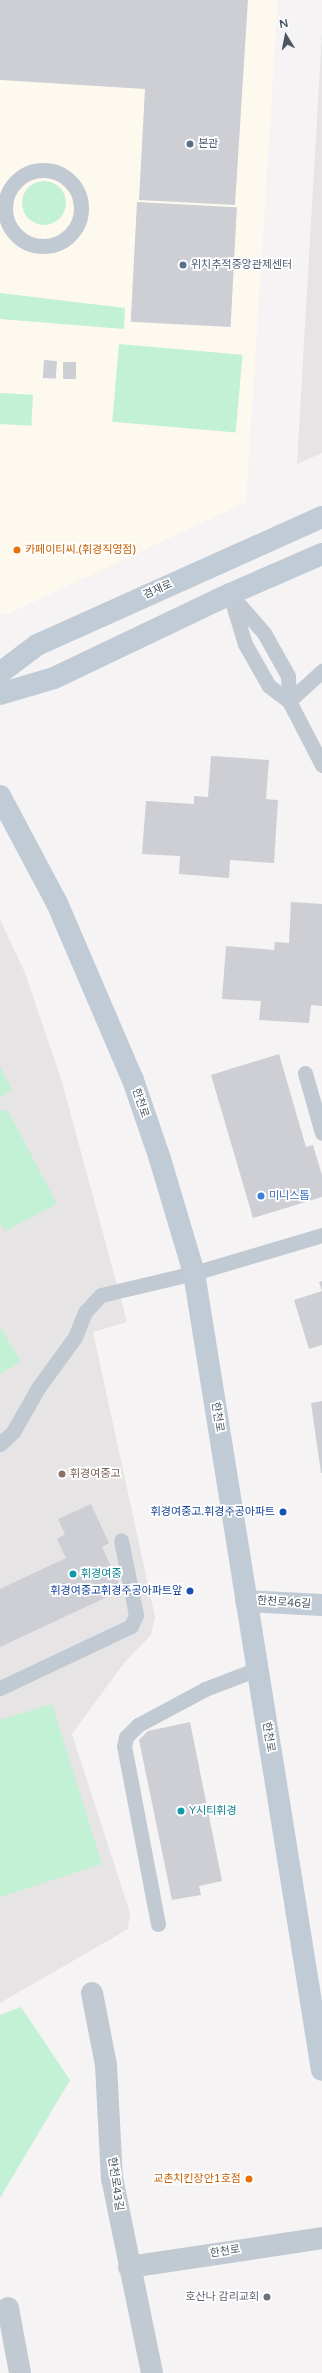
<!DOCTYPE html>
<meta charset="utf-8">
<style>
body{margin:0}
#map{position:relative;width:322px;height:2373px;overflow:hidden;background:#f5f3f3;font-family:"Varela Round","Noto Sans KR",sans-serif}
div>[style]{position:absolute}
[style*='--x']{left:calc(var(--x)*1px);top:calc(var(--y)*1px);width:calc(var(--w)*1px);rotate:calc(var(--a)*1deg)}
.commercial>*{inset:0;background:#fdf9ef}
.education>*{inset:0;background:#e6e4e5}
.green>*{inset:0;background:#c3f1d5;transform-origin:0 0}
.round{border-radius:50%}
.building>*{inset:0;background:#cdcfd5;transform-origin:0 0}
.lane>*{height:15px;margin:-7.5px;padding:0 7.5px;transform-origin:7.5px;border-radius:7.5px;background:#c1cad2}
.lane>.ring{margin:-7.5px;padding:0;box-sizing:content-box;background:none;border:15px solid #c1cad2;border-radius:50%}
.street>*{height:22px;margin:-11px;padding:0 11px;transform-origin:11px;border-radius:11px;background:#c1cad2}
.secondary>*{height:22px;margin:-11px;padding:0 11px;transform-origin:11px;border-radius:11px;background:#c1cbd6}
.dots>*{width:11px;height:11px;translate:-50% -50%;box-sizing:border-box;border:2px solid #fff;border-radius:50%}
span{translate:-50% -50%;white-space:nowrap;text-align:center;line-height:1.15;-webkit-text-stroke:3.5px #fff;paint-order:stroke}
.service-label{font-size:11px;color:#4e5e75}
.left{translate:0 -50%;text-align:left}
.food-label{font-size:11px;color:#c56008}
.right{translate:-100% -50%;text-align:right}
.street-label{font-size:11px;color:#4a5661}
.shop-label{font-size:11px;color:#366cbe}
.education-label{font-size:11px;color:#785e54}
.transit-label{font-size:11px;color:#164399}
.culture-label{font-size:11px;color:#0d838f}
.worship-label{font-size:11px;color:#5b616d}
.north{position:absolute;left:266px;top:16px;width:40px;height:40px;-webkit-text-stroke:3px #fff;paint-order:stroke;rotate:350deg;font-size:11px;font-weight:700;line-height:16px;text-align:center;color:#4a5661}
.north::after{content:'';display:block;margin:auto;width:14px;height:18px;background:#4a5661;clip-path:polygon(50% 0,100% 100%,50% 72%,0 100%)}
</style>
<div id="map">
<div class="commercial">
<div style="clip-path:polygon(0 0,278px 0,246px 502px,10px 613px,0 614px)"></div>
</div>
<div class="education">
<div style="clip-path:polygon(322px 33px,322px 453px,297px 464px)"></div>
<div style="clip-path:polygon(0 919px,25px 973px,62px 1082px,127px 1322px,93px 1332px,155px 1617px,151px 1635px,124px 1663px,72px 1734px,130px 1913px,128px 1929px,0 2003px)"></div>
</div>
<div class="green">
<div class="round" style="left:22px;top:181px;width:44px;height:44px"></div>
<div style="clip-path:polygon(0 293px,125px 308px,124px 329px,0 319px)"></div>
<div style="left:119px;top:344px;width:124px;height:78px;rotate:5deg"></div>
<div style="left:0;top:393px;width:33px;height:31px;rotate:3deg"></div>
<div style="clip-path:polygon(0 1066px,12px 1090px,0 1097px)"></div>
<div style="clip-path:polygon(7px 1109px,57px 1204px,5px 1231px,0 1223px,0 1112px)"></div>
<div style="clip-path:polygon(0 1327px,21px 1361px,0 1374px)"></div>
<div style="clip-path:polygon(52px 1704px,102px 1864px,0 1897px,0 1720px)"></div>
<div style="clip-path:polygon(21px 2007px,70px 2080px,0 2198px,0 2015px)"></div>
</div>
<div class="building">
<div style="clip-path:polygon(0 0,248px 0,235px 205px,139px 200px,145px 89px,0 80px)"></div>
<div style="left:137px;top:202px;width:100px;height:120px;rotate:3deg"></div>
<div style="left:44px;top:360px;width:13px;height:18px;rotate:4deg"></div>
<div style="left:63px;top:362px;width:13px;height:17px"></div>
<div style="clip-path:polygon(211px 756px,269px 760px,266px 799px,278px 800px,274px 863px,230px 860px,229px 878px,179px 874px,180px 856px,142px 854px,146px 801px,194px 804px,194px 796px,208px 797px)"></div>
<div style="clip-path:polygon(291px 902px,322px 904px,322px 1006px,311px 1005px,309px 1023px,259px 1020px,261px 1001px,222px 999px,226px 946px,274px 950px,275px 942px,289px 943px)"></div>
<div style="clip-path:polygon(279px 1054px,306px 1147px,313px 1145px,322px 1175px,322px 1197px,253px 1218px,211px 1075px)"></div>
<div style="clip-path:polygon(322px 1281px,322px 1345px,309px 1349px,294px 1300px,322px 1291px,319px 1282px)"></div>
<div style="clip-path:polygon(322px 1401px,322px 1473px,321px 1473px,311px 1403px)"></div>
<div style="clip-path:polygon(91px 1504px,109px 1543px,102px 1547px,122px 1590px,0 1647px,0 1589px,66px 1558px,57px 1539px,65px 1534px,58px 1519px)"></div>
<div style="clip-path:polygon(190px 1722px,222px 1881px,199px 1886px,201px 1895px,172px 1900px,139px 1740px,148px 1731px)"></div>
</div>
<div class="lane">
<div class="ring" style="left:5px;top:170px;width:61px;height:61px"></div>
<div style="--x:230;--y:594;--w:52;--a:48.9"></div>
<div style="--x:264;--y:633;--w:49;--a:60.8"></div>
<div style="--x:288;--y:676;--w:25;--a:88"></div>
<div style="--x:289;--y:701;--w:72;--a:62.7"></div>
<div style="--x:231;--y:598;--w:48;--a:73.1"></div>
<div style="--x:245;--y:644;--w:48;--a:60.3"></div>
<div style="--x:269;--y:686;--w:25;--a:37"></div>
<div style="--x:289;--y:701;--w:45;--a:-42.3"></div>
<div style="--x:305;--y:1073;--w:62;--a:74.2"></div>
<div style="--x:0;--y:1444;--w:18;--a:-43"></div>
<div style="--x:13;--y:1432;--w:51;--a:-60.4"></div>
<div style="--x:38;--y:1388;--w:63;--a:-54"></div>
<div style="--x:75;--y:1337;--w:27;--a:-68"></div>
<div style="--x:85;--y:1312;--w:23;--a:-47"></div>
<div style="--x:101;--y:1295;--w:96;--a:-13.3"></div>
<div style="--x:194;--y:1273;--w:134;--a:-16.5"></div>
<div style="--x:0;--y:1688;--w:145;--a:-25.3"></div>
<div style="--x:131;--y:1626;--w:12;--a:-66"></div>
<div style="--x:136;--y:1615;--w:76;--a:-101.3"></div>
<div style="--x:158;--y:1924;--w:181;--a:-100.8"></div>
<div style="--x:124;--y:1746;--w:9;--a:-77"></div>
<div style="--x:126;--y:1737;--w:17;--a:-45"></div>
<div style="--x:138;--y:1725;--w:76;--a:-28.2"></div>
<div style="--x:205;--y:1689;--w:56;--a:-21"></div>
</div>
<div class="street">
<div style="--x:92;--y:1993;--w:73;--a:79"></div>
<div style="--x:106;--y:2065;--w:113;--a:87"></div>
<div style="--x:112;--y:2178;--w:199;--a:78.4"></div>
<div style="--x:129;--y:2267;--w:195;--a:-8.5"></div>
<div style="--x:8;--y:2308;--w:66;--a:79.5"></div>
</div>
<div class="secondary">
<div style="--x:0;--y:673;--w:46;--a:-37.1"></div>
<div style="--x:37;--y:645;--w:312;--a:-24.2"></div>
<div style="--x:0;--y:694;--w:56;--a:-16.5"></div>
<div style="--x:54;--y:678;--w:195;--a:-25.5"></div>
<div style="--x:230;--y:594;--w:100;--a:-23.5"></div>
<div style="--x:0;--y:796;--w:121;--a:62"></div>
<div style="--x:57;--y:903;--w:193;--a:66.8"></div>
<div style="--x:133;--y:1080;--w:83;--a:71.1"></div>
<div style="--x:160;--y:1159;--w:119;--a:73.4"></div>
<div style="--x:194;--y:1273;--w:807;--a:80.88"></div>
<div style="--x:246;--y:1601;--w:76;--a:3"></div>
</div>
<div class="dots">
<div style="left:190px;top:144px;background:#5c6f8a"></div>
<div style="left:183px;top:265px;background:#5c6f8a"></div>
<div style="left:17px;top:550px;background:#e8710a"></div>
<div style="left:261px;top:1196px;background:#3f7fe0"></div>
<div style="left:62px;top:1474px;background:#8d6e63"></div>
<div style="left:283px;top:1512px;background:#1a4fb4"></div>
<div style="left:73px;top:1574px;background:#0f9aa8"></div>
<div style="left:190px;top:1591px;background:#1a4fb4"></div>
<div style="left:181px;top:1811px;background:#0f9aa8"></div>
<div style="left:249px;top:2179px;background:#e8710a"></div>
<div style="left:267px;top:2297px;background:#6b7280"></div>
</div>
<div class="service-label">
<span class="left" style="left:198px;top:144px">본관</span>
<span class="left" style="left:191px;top:265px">위치추적중앙관제센터</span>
</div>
<div class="food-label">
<span class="left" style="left:25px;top:550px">카페이티씨.(휘경직영점)</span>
<span class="right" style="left:241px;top:2179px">교촌치킨장안1호점</span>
</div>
<div class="street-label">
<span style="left:158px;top:590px;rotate:-24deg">겸재로</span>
<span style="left:140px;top:1103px;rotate:71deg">한천로</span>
<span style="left:217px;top:1417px;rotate:81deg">한천로</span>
<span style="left:284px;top:1603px;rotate:4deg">한천로46길</span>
<span style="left:268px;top:1737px;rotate:81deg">한천로</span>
<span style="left:115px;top:2184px;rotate:82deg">한천로43길</span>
<span style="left:225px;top:2252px;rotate:-9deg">한천로</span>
</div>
<div class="shop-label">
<span class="left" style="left:269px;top:1196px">미니스톱</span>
</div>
<div class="education-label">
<span class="left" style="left:70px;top:1474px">휘경여중고</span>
</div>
<div class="transit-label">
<span class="right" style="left:275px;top:1512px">휘경여중고.휘경주공아파트</span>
<span class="right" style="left:182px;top:1591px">휘경여중고휘경주공아파트앞</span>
</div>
<div class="culture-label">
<span class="left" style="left:81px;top:1574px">휘경여중</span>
<span class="left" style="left:189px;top:1811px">Y시티휘경</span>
</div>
<div class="worship-label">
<span class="right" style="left:259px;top:2297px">호산나 감리교회</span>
</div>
<div class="north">N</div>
</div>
